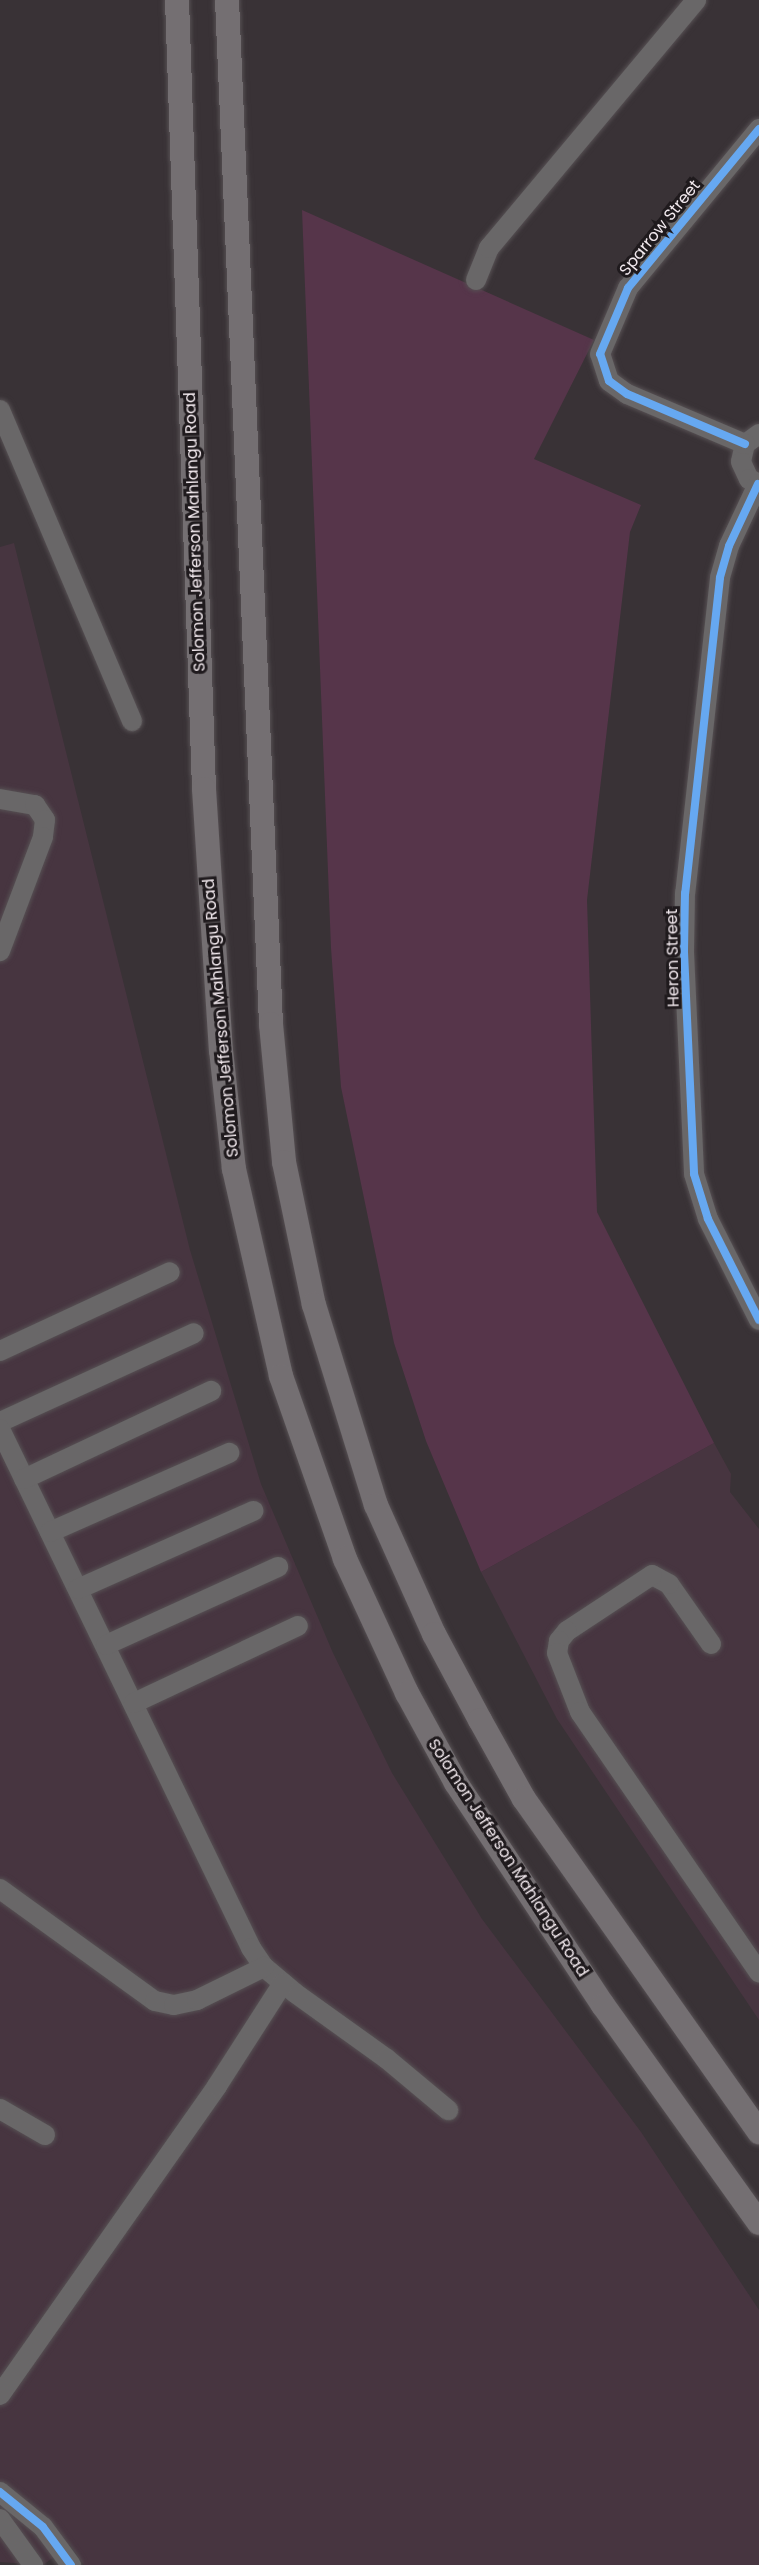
<!DOCTYPE html>
<style>
body{margin:0}
#map{position:relative;width:759px;height:2565px;overflow:hidden;background:#393236;font-family:Poppins,sans-serif}
div>[style]{position:absolute}
[style*='--x']{left:calc(var(--x)*1px);top:calc(var(--y)*1px);width:calc(var(--w)*1px);rotate:calc(var(--a)*1deg)}
.built>*{inset:0;background:#473540}
.green>*{inset:0;background:#56354a}
.roads{filter:drop-shadow(0 0 2px #565053) drop-shadow(0 0 2px #565053)}
.minor>*{height:20px;margin:-10px;padding:0 10px;transform-origin:10px;border-radius:10px;background:#696768}
.major>*{height:24px;margin:-12px;padding:0 12px;transform-origin:12px;border-radius:12px;background:#746f72}
.cycleway>*{height:8px;margin:-4px;padding:0 4px;transform-origin:4px;border-radius:4px;background:#66a8f1}
span{translate:-50% -50%;white-space:nowrap;text-align:center;line-height:1.15;-webkit-text-stroke:6px #1f1a1d;paint-order:stroke}
.street-label{font-size:16px;color:#f2e9ee}
</style>
<div id="map">
<div class="built">
<div style="clip-path:polygon(14px 543px,190px 1250px,261px 1484px,333px 1653px,392px 1773px,482px 1919px,641px 2132px,759px 2310px,759px 2565px,84px 2565px,70px 2545px,43px 2565px,0 2562px,0 547px)"></div>
<div style="clip-path:polygon(714px 1443px,731px 1474px,730px 1492px,759px 1529px,759px 2020px,557px 1719px,481px 1572px)"></div>
</div>
<div class="green">
<div style="clip-path:polygon(302px 210px,594px 340px,534px 459px,641px 505px,630px 532px,587px 900px,597px 1212px,714px 1443px,481px 1572px,426px 1441px,394px 1343px,341px 1087px,331px 948px)"></div>
</div>
<div class="roads">
<div class="minor">
<div style="--x:476;--y:280;--w:35;--a:-68"></div>
<div style="--x:489;--y:248;--w:323;--a:-50.1"></div>
<div style="--x:0;--y:410;--w:338;--a:67"></div>
<div style="--x:759;--y:434;--w:17;--a:144"></div>
<div style="--x:745;--y:444;--w:18;--a:103"></div>
<div style="--x:741;--y:462;--w:19;--a:65"></div>
<div style="--x:749;--y:479;--w:11;--a:27"></div>
<div style="--x:745;--y:444;--w:128;--a:-157"></div>
<div style="--x:627;--y:394;--w:22;--a:-144"></div>
<div style="--x:609;--y:381;--w:28;--a:-108"></div>
<div style="--x:600;--y:354;--w:72;--a:-67"></div>
<div style="--x:628;--y:288;--w:206;--a:-50.5"></div>
<div style="--x:758;--y:484;--w:68;--a:115.1"></div>
<div style="--x:729;--y:546;--w:33;--a:106"></div>
<div style="--x:720;--y:578;--w:317;--a:96.3"></div>
<div style="--x:685;--y:893;--w:59;--a:91"></div>
<div style="--x:684;--y:952;--w:222;--a:87.4"></div>
<div style="--x:694;--y:1174;--w:47;--a:72.7"></div>
<div style="--x:708;--y:1219;--w:113;--a:63.2"></div>
<div style="--x:0;--y:799;--w:36;--a:10"></div>
<div style="--x:35;--y:805;--w:18;--a:56"></div>
<div style="--x:45;--y:820;--w:17;--a:97"></div>
<div style="--x:43;--y:837;--w:122;--a:110.7"></div>
<div style="--x:0;--y:1351;--w:187;--a:-24.9"></div>
<div style="--x:0;--y:1422;--w:213;--a:-24.6"></div>
<div style="--x:0;--y:1429;--w:577;--a:64.19"></div>
<div style="--x:251;--y:1948;--w:23;--a:56"></div>
<div style="--x:264;--y:1967;--w:40;--a:40"></div>
<div style="--x:295;--y:1993;--w:113;--a:35.7"></div>
<div style="--x:387;--y:2059;--w:80;--a:39.9"></div>
<div style="--x:24;--y:1479;--w:207;--a:-25.2"></div>
<div style="--x:50;--y:1532;--w:196;--a:-23.8"></div>
<div style="--x:78;--y:1589;--w:192;--a:-24"></div>
<div style="--x:711;--y:1644;--w:73;--a:-125"></div>
<div style="--x:669;--y:1584;--w:19;--a:-152"></div>
<div style="--x:652;--y:1575;--w:102;--a:146.6"></div>
<div style="--x:567;--y:1631;--w:13;--a:129"></div>
<div style="--x:559;--y:1641;--w:12;--a:99"></div>
<div style="--x:557;--y:1653;--w:63;--a:68.7"></div>
<div style="--x:580;--y:1712;--w:316;--a:55.5"></div>
<div style="--x:106;--y:1645;--w:189;--a:-24.4"></div>
<div style="--x:134;--y:1703;--w:181;--a:-25.2"></div>
<div style="--x:0;--y:1889;--w:191;--a:35.9"></div>
<div style="--x:155;--y:2001;--w:19;--a:12"></div>
<div style="--x:174;--y:2005;--w:24;--a:-12"></div>
<div style="--x:197;--y:2000;--w:75;--a:-26.2"></div>
<div style="--x:0;--y:2109;--w:52;--a:30"></div>
<div style="--x:0;--y:2395;--w:378;--a:-54.9"></div>
<div style="--x:217;--y:2086;--w:122;--a:-57.3"></div>
<div style="--x:0;--y:2492;--w:55;--a:39.1"></div>
<div style="--x:43;--y:2527;--w:47;--a:53.6"></div>
<div style="--x:0;--y:2519;--w:57;--a:54.3"></div>
</div>
<div class="major">
<div style="--x:177;--y:0;--w:789;--a:88.04"></div>
<div style="--x:204;--y:789;--w:262;--a:86.3"></div>
<div style="--x:221;--y:1050;--w:120;--a:83.8"></div>
<div style="--x:234;--y:1169;--w:212;--a:77.2"></div>
<div style="--x:281;--y:1376;--w:194;--a:70.7"></div>
<div style="--x:345;--y:1559;--w:148;--a:65.2"></div>
<div style="--x:407;--y:1693;--w:102;--a:61.4"></div>
<div style="--x:456;--y:1783;--w:266;--a:56.5"></div>
<div style="--x:603;--y:2005;--w:268;--a:54.4"></div>
<div style="--x:227;--y:0;--w:1025;--a:87.54"></div>
<div style="--x:271;--y:1024;--w:139;--a:84.6"></div>
<div style="--x:284;--y:1162;--w:146;--a:78.2"></div>
<div style="--x:314;--y:1305;--w:209;--a:72.8"></div>
<div style="--x:376;--y:1505;--w:141;--a:65.8"></div>
<div style="--x:434;--y:1634;--w:98;--a:61.9"></div>
<div style="--x:480;--y:1720;--w:90;--a:60.9"></div>
<div style="--x:524;--y:1799;--w:408;--a:54.8"></div>
</div>
</div>
<div class="cycleway">
<div style="--x:745;--y:444;--w:128;--a:-157"></div>
<div style="--x:627;--y:394;--w:22;--a:-144"></div>
<div style="--x:609;--y:381;--w:28;--a:-108"></div>
<div style="--x:600;--y:354;--w:72;--a:-67"></div>
<div style="--x:628;--y:288;--w:206;--a:-50.5"></div>
<div style="--x:758;--y:484;--w:68;--a:115.1"></div>
<div style="--x:729;--y:546;--w:33;--a:106"></div>
<div style="--x:720;--y:578;--w:317;--a:96.3"></div>
<div style="--x:685;--y:893;--w:59;--a:91"></div>
<div style="--x:684;--y:952;--w:222;--a:87.4"></div>
<div style="--x:694;--y:1174;--w:47;--a:72.7"></div>
<div style="--x:708;--y:1219;--w:113;--a:63.2"></div>
<div style="--x:0;--y:2492;--w:55;--a:39.1"></div>
<div style="--x:43;--y:2527;--w:47;--a:53.6"></div>
</div>
<div class="street-label">
<span style="left:660px;top:228px;rotate:-51deg">Sparrow Street</span>
<span style="left:195px;top:532px;rotate:-92deg">Solomon Jefferson Mahlangu Road</span>
<span style="left:673px;top:958px;rotate:-91deg">Heron Street</span>
<span style="left:221px;top:1018px;rotate:-95deg">Solomon Jefferson Mahlangu Road</span>
<span style="left:508px;top:1858px;rotate:57deg">Solomon Jefferson Mahlangu Road</span>
</div>
</div>
